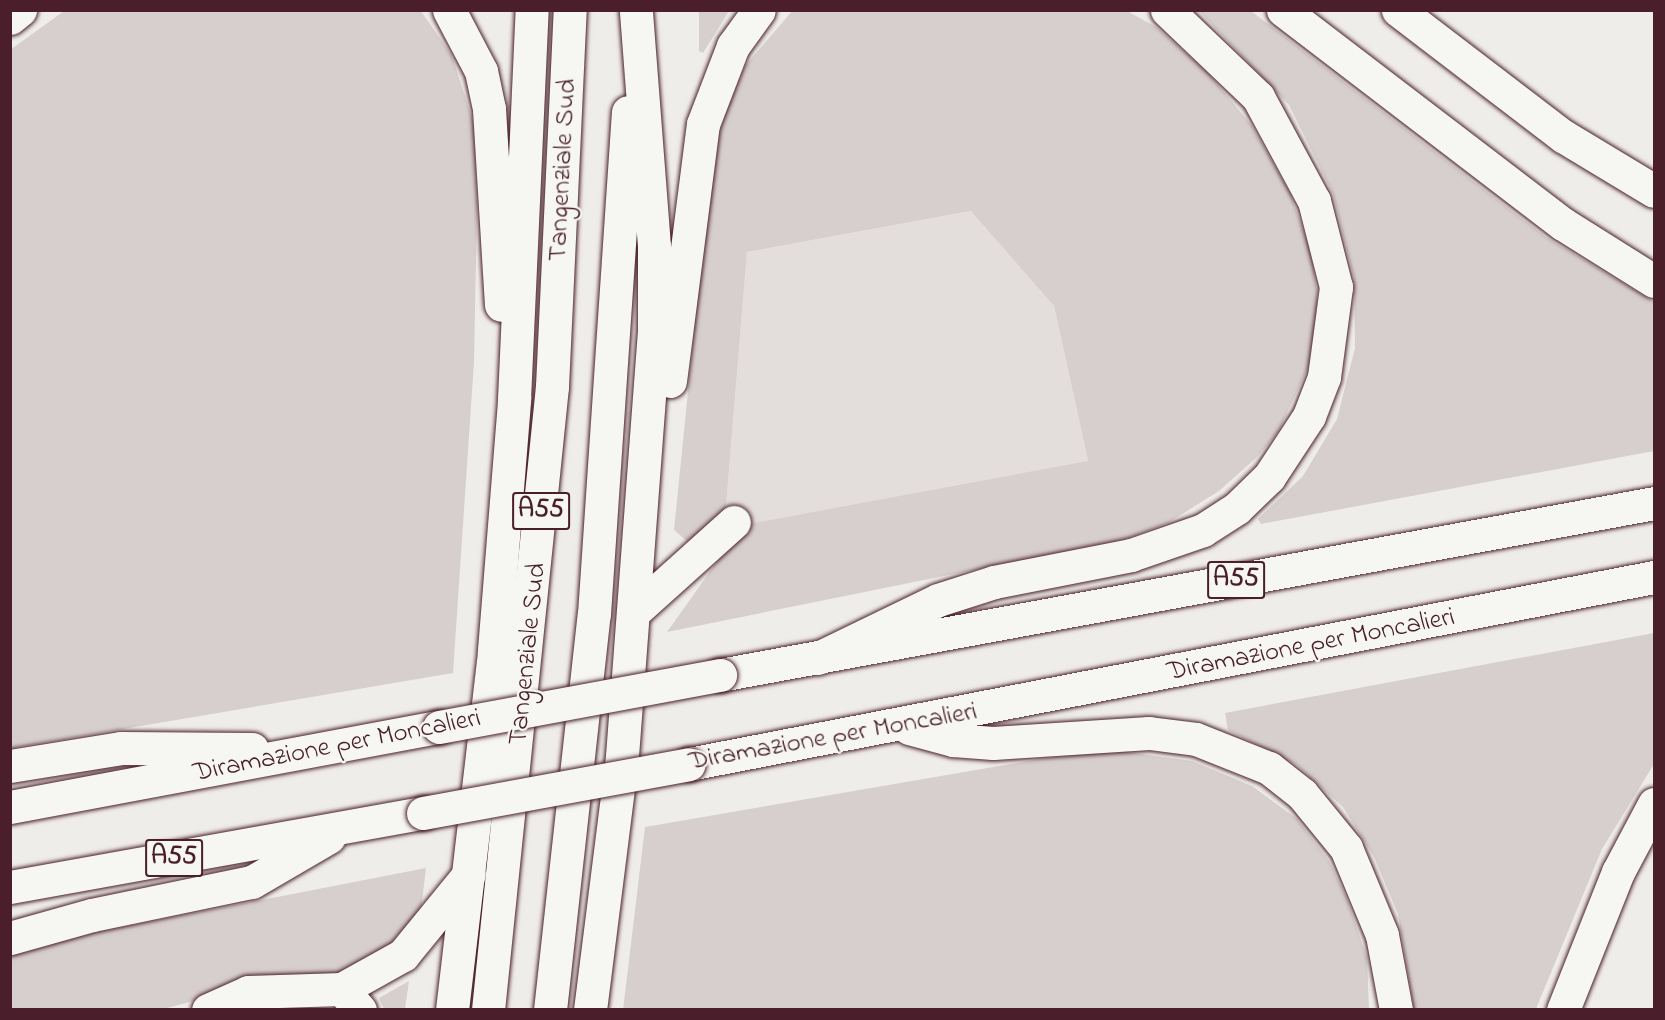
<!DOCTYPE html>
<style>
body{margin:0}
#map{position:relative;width:1665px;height:1020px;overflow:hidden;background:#efedea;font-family:"Indie Flower",sans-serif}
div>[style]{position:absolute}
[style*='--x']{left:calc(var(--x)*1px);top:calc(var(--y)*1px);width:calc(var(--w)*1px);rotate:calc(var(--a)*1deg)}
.built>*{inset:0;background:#e3dedc}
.green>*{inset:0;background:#d7cfce}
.roads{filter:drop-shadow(0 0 2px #4a1f2b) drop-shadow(0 0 2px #4a1f2b)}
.minor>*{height:33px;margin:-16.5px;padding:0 16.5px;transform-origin:16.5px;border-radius:16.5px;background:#f6f6f2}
.highway>*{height:33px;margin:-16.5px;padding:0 16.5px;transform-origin:16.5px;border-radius:16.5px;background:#f6f6f2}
.bridges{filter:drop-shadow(0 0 2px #4a1f2b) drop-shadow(0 0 2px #4a1f2b)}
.highway-bridge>*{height:33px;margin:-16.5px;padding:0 16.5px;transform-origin:16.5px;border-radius:16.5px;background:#f6f6f2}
span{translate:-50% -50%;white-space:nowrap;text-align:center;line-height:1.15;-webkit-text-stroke:4.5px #f6f6f2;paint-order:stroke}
.shield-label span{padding:2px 4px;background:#f6f6f2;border:2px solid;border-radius:4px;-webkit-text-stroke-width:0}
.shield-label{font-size:26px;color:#4a1f2b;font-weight:700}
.street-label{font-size:27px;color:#4a1f2b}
.frame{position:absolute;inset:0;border:12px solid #4a1f2b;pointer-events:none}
</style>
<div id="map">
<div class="built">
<div style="clip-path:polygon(972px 211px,1054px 306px,1088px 462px,743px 525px,725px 518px,747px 252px)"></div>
</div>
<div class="green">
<div style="clip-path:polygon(793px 10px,1127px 11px,1156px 27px,1208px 73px,1252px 126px,1290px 193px,1311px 252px,1317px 292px,1317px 331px,1308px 368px,1278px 432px,1257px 457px,1219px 491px,1168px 523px,1122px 540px,667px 632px,743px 525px,1088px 461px,1054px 306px,971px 211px,747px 252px,725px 518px,688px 542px,674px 530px,710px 174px,724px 114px,745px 66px)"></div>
<div style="clip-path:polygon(64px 11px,421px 11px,452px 56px,474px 124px,477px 208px,474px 362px,453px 673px,11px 748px,10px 50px)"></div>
<div style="clip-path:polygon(699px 11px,729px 11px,703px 53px,699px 51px)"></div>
<div style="clip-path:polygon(1199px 11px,1251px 11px,1547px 238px,1654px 302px,1654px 451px,1261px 524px,1258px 519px,1303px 476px,1337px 419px,1355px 348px,1354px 278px,1333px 194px,1289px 105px)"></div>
<div style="clip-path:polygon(1654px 633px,1654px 764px,1602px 849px,1536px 1009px,1414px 1009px,1398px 914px,1374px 857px,1343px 807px,1297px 765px,1228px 730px,1225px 713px)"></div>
<div style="clip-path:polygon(1119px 751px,1192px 761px,1252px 786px,1297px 819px,1329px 861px,1347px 899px,1367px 958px,1369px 1009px,623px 1010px,645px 827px,1046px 758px)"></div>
<div style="clip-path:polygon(426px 868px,421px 910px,411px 930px,355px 972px,272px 979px,164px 1009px,11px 1010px,11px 954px,30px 945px)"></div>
<div style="clip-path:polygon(409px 981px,405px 1009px,384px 1009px,379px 998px)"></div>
</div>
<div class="roads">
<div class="minor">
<div style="--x:1398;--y:10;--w:208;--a:37.4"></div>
<div style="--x:1563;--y:136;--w:106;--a:31.1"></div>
<div style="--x:635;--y:611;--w:133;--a:-42"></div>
<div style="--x:208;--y:1010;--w:44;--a:-24.2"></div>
<div style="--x:248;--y:992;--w:94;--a:-1.8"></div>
<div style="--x:360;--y:1010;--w:28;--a:-131"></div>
<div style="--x:342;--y:989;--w:70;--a:-29.1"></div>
<div style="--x:403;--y:955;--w:104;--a:-50.8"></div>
</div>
<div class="highway">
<div style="--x:449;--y:10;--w:69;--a:62.3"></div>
<div style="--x:481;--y:71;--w:39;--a:78"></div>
<div style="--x:489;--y:109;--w:196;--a:86.5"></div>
<div style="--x:1283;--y:10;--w:352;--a:37.4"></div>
<div style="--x:1563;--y:224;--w:107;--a:32.1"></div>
<div style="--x:10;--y:18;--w:13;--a:-39"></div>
<div style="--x:670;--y:381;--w:259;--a:-82.7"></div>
<div style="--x:703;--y:124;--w:84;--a:-69"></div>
<div style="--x:733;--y:46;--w:44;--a:-54.2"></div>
<div style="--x:818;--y:658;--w:133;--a:-25.8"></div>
<div style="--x:938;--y:600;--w:59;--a:-17.8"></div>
<div style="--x:994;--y:582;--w:140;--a:-11.1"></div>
<div style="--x:1131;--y:555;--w:76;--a:-19.1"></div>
<div style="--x:1203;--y:530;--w:40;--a:-32.9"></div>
<div style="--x:1237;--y:508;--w:45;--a:-44.1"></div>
<div style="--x:1269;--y:477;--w:73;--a:-56.7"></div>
<div style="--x:1309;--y:416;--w:42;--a:-69"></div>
<div style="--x:1324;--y:377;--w:91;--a:-82.4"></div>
<div style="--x:1336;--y:287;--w:89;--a:-104.3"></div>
<div style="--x:1314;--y:201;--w:118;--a:-118.3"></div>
<div style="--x:1258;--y:97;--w:126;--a:-136.3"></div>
<div style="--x:720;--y:675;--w:950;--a:-10.43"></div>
<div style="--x:909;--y:728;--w:46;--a:15.3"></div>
<div style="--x:953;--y:740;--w:40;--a:4.3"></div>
<div style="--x:993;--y:743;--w:156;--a:-3.7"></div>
<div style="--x:1149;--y:733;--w:47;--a:7.3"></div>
<div style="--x:1196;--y:739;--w:79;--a:21.7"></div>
<div style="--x:1269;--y:768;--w:42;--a:38.2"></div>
<div style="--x:1302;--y:794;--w:70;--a:50.8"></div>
<div style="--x:1346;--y:848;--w:94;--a:67.5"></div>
<div style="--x:1382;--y:935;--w:76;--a:79.4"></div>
<div style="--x:689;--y:764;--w:983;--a:-10.97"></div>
<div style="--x:10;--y:766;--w:112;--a:-9.2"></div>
<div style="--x:121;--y:748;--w:131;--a:0.4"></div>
<div style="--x:10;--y:807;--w:436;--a:-10.6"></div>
<div style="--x:10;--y:887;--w:420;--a:-10.2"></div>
<div style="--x:10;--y:938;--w:85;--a:-15.7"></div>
<div style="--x:92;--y:915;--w:163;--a:-11.7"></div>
<div style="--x:252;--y:882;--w:89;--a:-30.3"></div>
<div style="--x:452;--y:1010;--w:362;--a:-83.3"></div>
<div style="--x:494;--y:650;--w:252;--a:-85.4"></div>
<div style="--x:514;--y:399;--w:389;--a:-87.4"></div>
<div style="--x:488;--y:1010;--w:627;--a:-84.14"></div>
<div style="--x:552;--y:386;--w:376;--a:-87.3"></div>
<div style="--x:550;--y:1010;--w:398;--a:-83.7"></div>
<div style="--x:594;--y:614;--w:503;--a:-86.13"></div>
<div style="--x:590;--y:1010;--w:256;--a:-82.8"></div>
<div style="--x:622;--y:756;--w:425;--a:-85.7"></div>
<div style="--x:654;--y:332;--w:86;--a:-90"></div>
<div style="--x:654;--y:246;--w:237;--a:-94.4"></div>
<div style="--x:1563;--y:1010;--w:149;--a:-68.3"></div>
<div style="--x:1618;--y:872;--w:77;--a:-62.1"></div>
</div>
</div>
<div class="bridges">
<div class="highway-bridge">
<div style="--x:439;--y:727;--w:286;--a:-10.5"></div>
<div style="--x:423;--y:813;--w:270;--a:-10.4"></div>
</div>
</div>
<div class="shield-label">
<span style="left:541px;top:511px">A55</span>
<span style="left:1236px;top:580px">A55</span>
<span style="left:174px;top:858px">A55</span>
</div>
<div class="street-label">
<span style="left:563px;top:170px;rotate:-87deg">Tangenziale Sud</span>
<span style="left:1311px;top:645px;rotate:-11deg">Diramazione per Moncalieri</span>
<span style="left:528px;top:654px;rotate:-84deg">Tangenziale Sud</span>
<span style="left:833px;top:737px;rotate:-10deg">Diramazione per Moncalieri</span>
<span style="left:337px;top:746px;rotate:-11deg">Diramazione per Moncalieri</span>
</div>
<div class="frame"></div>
</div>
